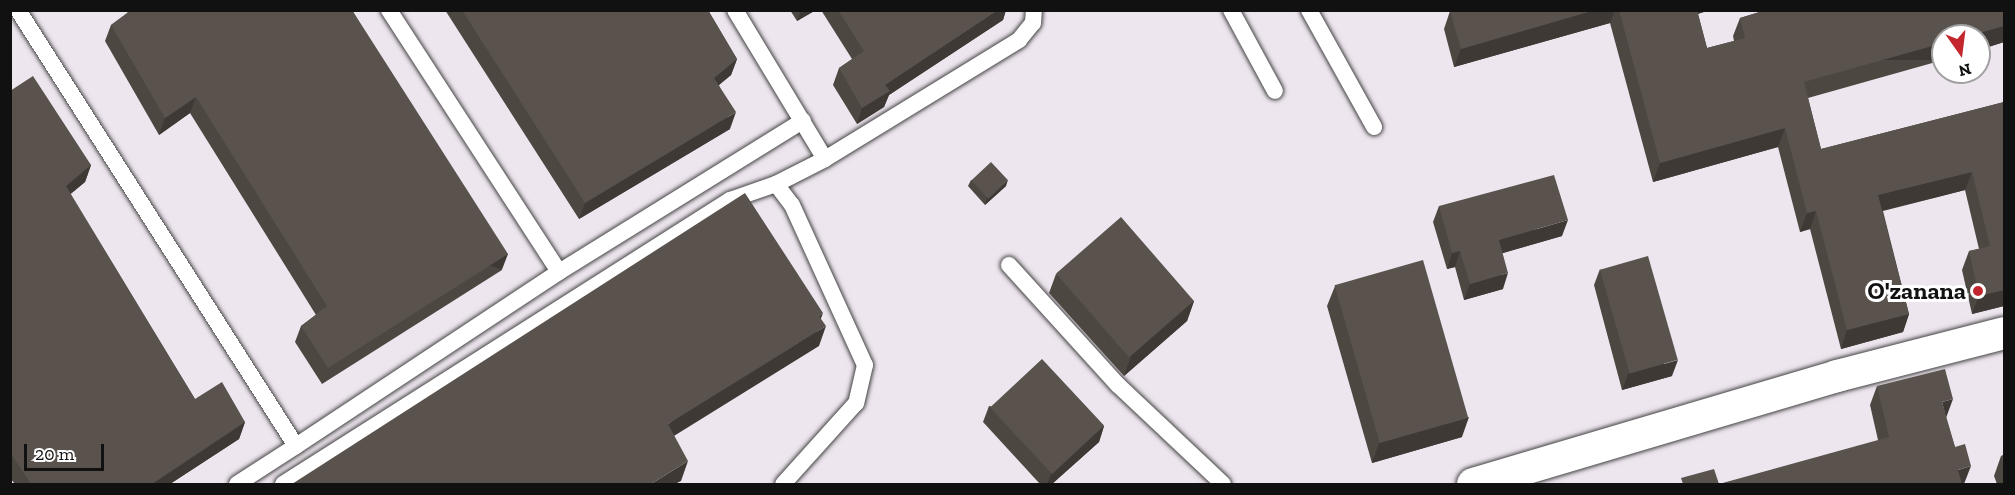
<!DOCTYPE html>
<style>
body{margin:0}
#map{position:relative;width:2015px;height:495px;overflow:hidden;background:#fffdf5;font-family:"Zilla Slab",serif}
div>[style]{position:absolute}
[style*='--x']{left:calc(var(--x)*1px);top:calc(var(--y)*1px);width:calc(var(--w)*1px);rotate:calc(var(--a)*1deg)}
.industrial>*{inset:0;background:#eee6ef}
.roads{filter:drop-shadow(0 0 2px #444) drop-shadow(0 0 2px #444)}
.service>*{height:16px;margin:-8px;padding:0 8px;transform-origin:8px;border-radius:8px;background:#fff}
.minor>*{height:32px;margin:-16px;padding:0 16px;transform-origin:16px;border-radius:16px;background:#fff}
.wall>*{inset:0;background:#4d4742}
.shaded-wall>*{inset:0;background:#3f3936;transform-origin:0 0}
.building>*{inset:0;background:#5a524d;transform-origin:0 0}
.dots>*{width:16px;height:16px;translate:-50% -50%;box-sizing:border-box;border:3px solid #fff;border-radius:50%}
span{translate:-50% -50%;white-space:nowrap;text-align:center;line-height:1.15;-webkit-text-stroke:6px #fff;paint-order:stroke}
.poi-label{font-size:24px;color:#111;font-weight:700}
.right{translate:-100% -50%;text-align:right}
.frame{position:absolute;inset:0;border:12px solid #111;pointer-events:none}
.north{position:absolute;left:1931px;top:24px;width:60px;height:60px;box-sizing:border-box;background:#fff;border:2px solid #a0a0a0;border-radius:50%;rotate:166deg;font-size:16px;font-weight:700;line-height:24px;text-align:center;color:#111}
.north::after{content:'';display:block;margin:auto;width:21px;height:27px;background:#c4262e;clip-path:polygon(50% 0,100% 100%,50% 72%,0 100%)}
.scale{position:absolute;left:24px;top:444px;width:80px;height:27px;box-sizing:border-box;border:3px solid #111;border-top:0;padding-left:8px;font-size:18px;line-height:21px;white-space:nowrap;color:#111;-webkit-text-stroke:4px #fff;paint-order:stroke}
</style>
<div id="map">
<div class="industrial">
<div style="clip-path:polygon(evenodd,10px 11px,2004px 11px,2004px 484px,11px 484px,10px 11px,1943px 36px,1979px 36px,1979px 72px,1943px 72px,1943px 36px)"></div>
</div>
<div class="roads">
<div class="service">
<div style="--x:18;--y:10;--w:517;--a:57.48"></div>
<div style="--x:296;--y:446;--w:315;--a:-33.5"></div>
<div style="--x:389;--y:10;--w:312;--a:57"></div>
<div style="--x:559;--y:272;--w:287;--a:-31.8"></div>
<div style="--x:735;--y:10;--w:174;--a:58.9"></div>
<div style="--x:1231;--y:10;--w:92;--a:61.5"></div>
<div style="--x:1309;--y:10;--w:134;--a:60.9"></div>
<div style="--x:776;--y:184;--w:55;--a:-27"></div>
<div style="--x:825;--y:159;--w:228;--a:-31.5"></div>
<div style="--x:1019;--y:40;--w:22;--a:-51"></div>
<div style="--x:1033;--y:23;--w:13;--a:-86"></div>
<div style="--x:1009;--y:265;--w:162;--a:47.8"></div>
<div style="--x:1118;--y:385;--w:144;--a:43.3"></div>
<div style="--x:237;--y:484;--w:70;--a:-32.8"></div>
<div style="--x:283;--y:484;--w:530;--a:-32.43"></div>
<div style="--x:730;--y:200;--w:49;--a:-19.2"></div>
<div style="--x:776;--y:184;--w:26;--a:53"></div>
<div style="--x:792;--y:205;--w:176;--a:65.5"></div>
<div style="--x:865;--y:365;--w:39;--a:103"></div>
<div style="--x:856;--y:403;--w:109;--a:132"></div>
</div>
<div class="minor">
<div style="--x:1473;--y:484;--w:380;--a:-16.5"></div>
<div style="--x:1837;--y:376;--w:172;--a:-14.4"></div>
</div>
</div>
<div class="wall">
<div style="clip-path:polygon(126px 10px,352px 10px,502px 270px,322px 384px,295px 342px,301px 326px,316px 315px,190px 113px,159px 135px,105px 41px,111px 25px,128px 13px)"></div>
<div style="clip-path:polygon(445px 10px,708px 10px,737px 59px,731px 75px,719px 85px,730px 129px,579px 219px)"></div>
<div style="clip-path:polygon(790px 10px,816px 10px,797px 21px)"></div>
<div style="clip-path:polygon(821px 10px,1006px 10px,1003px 20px,889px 95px,884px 107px,857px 124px,833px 85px,839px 68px,852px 59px)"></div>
<div style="clip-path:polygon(1710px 10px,1698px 14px,1707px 48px,1734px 41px,1733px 36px,1740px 18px,1766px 10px,2004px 10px,2004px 42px,1979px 50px,1979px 36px,1943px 36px,1943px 60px,1808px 98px,1821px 149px,2004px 102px,2004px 306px,1972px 314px,1962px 270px,1969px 251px,1979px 249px,1965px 190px,1883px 211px,1909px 314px,1903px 332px,1841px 349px,1810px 229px,1800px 232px,1778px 147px,1653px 182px,1610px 23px,1454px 67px,1444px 29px,1450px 11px,1451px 10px)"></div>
<div style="clip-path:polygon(10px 91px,91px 165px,85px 182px,70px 194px,195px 399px,245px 422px,239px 439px,170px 484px,15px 484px,10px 478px)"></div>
<div style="clip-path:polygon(971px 180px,1006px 186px,985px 205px,968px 186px)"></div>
<div style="clip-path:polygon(1439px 206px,1562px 236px,1502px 253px,1503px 289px,1464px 300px,1455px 267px,1447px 269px,1433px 222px)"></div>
<div style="clip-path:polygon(1600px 269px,1672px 376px,1622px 390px,1594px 285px)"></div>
<div style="clip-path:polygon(1056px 274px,1194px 301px,1187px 321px,1124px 376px,1049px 293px)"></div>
<div style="clip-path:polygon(1335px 286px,1462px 437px,1372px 463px,1327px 306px)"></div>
<div style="clip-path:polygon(1877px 386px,1946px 418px,1955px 447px,1971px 466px,1878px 440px,1870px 405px)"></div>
<div style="clip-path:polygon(989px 406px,1104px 426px,1099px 442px,1052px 484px,1040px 484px,983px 422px)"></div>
<div style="clip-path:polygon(2004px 455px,2004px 484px,1997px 484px,1994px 476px,2001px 456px)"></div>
</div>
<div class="shaded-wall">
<div style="clip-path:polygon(801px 10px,816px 10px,797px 21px)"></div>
<div style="clip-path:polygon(998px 10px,1006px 10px,1003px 20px,889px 95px,884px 107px,857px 124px,862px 108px,885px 85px)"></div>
<div style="clip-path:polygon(1595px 10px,1615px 10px,1610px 23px,1454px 67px,1461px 49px)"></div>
<div style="clip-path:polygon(1689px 10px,1710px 10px,1687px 17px)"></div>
<div style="clip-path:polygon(2004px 26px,2004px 42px,1979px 50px,1979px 36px,1968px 36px)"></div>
<div style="left:1943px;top:43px;width:17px;height:144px;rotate:90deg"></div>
<div style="clip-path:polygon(737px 59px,731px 75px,708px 94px,714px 78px)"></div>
<div style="clip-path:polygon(196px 97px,190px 113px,159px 135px,165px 118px)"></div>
<div style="clip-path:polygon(736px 112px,730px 129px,579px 219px,585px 203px)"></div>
<div style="clip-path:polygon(1785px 128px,1778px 147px,1653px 182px,1660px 163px)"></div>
<div style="clip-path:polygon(91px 165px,85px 182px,60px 203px,66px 186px)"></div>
<div style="clip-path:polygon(1972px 172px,1965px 190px,1872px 213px,1878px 195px)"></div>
<div style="clip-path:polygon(1008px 180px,1006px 186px,985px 205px,987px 198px)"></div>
<div style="clip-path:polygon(1816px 211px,1810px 229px,1800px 232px,1807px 213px)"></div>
<div style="clip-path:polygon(1568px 220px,1562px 236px,1493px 256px,1499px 240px)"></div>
<div style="clip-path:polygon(1460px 251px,1455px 267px,1447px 269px,1452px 253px)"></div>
<div style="left:508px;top:254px;width:17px;height:213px;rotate:111deg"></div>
<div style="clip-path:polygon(1508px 273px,1503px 289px,1464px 300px,1470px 284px)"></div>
<div style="clip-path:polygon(2004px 290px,2004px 306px,1972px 314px,1979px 296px)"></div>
<div style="clip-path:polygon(1194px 301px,1187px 321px,1124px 376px,1131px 356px)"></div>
<div style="clip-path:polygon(823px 313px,816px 332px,826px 326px,819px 346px,661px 444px,668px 424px)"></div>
<div style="clip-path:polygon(1909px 314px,1903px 332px,1841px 349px,1847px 330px)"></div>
<div style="clip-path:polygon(1678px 360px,1672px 376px,1622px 390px,1628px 374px)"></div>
<div style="clip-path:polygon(1953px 399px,1946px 418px,1942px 402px)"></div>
<div style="clip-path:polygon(1469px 417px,1462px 437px,1372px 463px,1379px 443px)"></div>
<div style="clip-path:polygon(245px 422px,239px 439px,170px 484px,152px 484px)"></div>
<div style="clip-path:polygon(1104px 426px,1099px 442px,1052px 484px,1047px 484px,1051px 474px)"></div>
<div style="clip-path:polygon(688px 461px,681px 481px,675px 484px,651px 484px)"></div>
<div style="clip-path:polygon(1971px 466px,1964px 484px,1953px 484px,1958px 470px)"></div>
</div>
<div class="building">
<div style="clip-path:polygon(131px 10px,352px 10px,508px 254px,328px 368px,301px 326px,327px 306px,196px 97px,165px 118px,111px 25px)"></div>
<div style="clip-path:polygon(462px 10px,708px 10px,737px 59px,714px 78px,736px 112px,585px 203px)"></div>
<div style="clip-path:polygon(838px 10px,998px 10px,885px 85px,890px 91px,862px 108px,839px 68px,864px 51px)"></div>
<div style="clip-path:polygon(1451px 10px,1595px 10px,1461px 49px,1450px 11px)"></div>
<div style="clip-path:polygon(1619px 10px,1697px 10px,1707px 48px,1745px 38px,1740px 18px,1766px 10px,2004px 10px,2004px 26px,1968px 36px,1943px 36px,1943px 43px,1804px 82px,1821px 149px,2004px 102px,2004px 290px,1979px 296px,1969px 251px,1990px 246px,1972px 172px,1878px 195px,1909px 314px,1847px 330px,1816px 211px,1807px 213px,1785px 128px,1660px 163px)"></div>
<div style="clip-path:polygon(33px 76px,91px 165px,66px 186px,195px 399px,222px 382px,245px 422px,152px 484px,31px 484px,10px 452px,10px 91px)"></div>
<div style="left:991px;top:162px;width:25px;height:27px;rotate:47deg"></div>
<div style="clip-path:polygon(1554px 175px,1568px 220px,1499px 240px,1508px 273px,1470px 284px,1460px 251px,1452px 253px,1439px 206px)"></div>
<div style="clip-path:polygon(745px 193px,823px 313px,819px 316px,826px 326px,668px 424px,688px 461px,651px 484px,292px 484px)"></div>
<div style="left:1121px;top:217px;width:111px;height:86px;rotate:49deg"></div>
<div style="left:1648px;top:256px;width:108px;height:50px;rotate:74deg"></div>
<div style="left:1423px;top:260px;width:164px;height:92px;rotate:74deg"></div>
<div style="left:1042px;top:359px;width:91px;height:71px;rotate:47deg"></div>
<div style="clip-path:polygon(1945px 369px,1953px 399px,1942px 402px,1955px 447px,1965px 444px,1971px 466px,1958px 470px,1962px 484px,1719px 484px,1889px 437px,1877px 386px)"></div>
<div style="clip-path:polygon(2004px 455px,2004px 467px,2001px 456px)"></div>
<div style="clip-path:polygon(1714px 469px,1719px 484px,1683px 484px,1681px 478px)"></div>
</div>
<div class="dots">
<div style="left:1978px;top:291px;background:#c4262e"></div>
</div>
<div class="poi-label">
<span class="right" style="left:1966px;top:291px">O'zanana</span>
</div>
<div class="frame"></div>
<div class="north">N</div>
<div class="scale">20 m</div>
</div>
